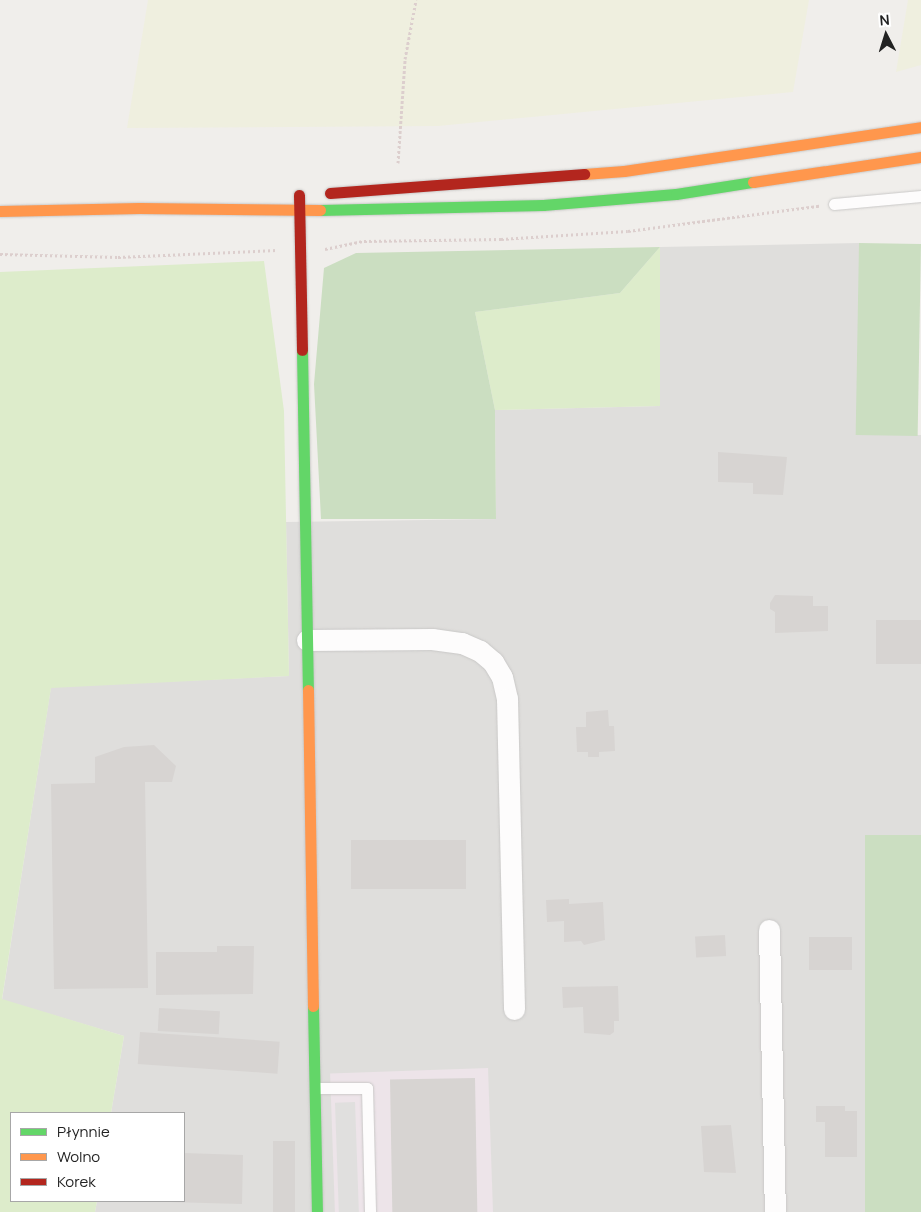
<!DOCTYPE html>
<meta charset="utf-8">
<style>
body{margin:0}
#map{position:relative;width:921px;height:1212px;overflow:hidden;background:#f0eeeb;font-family:Manrope,sans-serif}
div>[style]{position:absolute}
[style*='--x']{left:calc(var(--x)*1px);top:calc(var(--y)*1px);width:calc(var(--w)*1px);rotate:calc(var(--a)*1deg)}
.residential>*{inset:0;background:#dfdedc}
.industrial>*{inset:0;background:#ede4e9;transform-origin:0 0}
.farmland>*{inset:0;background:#efefdf}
.grass>*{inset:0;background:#ddeccb}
.forest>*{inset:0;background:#cbdec1;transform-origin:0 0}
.parking>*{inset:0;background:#e0dfde;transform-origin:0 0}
.building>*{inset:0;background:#d7d4d2;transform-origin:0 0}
.path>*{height:3px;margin-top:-1.5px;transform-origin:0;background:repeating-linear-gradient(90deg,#dccecd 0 2.5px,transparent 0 5px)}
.roads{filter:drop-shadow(0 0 1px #c9c8c7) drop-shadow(0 0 1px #c9c8c7)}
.lane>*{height:11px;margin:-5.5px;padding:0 5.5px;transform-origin:5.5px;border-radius:5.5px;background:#fdfcfc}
.street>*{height:21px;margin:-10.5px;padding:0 10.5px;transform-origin:10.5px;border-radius:10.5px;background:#fdfcfc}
.fast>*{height:11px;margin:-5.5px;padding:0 5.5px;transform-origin:5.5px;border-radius:5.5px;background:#63d668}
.slow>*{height:11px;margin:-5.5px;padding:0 5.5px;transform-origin:5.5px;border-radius:5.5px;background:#ff974d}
.jam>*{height:11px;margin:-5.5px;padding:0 5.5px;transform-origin:5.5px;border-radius:5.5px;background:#b3261e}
span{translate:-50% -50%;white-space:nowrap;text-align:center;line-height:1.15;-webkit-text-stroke:4px #fff;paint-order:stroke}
.legend{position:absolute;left:10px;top:1112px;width:175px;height:90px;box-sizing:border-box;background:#fff;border:1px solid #a7a7a7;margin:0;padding:6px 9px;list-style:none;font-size:15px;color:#222}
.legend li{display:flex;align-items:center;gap:10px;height:25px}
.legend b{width:25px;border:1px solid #a7a7a7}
.north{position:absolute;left:861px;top:10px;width:50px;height:50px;-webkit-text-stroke:4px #fff;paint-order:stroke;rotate:355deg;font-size:14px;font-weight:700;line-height:20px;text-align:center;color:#222}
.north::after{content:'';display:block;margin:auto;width:18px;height:22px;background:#222;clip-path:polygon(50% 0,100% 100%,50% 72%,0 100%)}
</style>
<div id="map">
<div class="residential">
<div style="clip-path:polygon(859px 243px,859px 435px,921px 435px,921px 835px,865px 838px,871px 1212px,95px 1212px,97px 1201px,184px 1201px,184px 1113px,111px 1113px,124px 1036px,2px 1000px,51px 687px,289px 676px,286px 522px,496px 519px,495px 410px,660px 406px,660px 247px)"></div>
</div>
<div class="industrial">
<div style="left:488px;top:1068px;width:144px;height:158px;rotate:88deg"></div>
</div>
<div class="farmland">
<div style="clip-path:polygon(148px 0,809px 0,793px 92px,438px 126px,127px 128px)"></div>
<div style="clip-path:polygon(908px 0,921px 0,921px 65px,896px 72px)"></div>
</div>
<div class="grass">
<div style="clip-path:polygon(660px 247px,660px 406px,495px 410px,475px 312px,620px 293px)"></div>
<div style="clip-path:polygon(264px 261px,284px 411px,289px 676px,51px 688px,2px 999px,124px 1036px,111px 1113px,11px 1113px,11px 1201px,97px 1201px,95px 1212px,0 1212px,0 272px)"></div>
</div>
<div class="forest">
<div style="left:859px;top:243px;width:62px;height:192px;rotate:1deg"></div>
<div style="clip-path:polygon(660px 247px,620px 293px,475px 312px,495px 410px,496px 519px,321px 519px,314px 384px,324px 268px,356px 253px)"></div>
<div style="left:921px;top:835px;width:377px;height:56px;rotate:90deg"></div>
</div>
<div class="parking">
<div style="left:355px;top:1102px;width:110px;height:20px;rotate:88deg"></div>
</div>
<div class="building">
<div style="clip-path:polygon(718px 452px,787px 457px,783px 495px,753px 494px,753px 483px,718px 482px)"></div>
<div style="clip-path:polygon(775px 595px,813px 596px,813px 606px,828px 606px,828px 631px,775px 633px,775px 612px,770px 609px,770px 603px)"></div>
<div style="left:921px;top:620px;width:44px;height:45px;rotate:90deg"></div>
<div style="clip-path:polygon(608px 710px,609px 726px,614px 726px,615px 751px,599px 752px,599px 757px,588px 757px,588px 752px,577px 752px,576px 727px,586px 727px,586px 712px)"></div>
<div style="clip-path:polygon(154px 745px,176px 766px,172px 782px,145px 782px,148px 988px,54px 989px,51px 784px,95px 783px,95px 757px,124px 747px)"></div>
<div style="left:351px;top:840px;width:115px;height:49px"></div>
<div style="clip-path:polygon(569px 899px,569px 904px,603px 902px,605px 940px,584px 945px,581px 941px,564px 942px,564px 921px,547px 922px,546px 900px)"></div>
<div style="left:725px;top:935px;width:21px;height:30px;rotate:87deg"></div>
<div style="left:809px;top:937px;width:43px;height:33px"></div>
<div style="clip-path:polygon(217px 946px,254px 946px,253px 994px,156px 995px,156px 952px,217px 952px)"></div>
<div style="clip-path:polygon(618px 986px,619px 1021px,614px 1021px,614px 1032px,610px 1035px,584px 1033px,583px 1007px,563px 1008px,562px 987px)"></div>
<div style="left:159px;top:1008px;width:61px;height:23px;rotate:3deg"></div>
<div style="left:140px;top:1032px;width:140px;height:32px;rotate:4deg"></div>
<div style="left:475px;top:1078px;width:134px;height:85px;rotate:89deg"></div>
<div style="clip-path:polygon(816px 1106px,845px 1106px,845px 1111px,857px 1111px,857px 1157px,825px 1157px,825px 1122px,816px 1122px)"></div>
<div style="clip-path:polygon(731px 1125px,736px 1173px,704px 1172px,701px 1126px)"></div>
<div style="left:273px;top:1141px;width:22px;height:71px"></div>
<div style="clip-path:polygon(184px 1153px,243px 1155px,242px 1204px,169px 1202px,184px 1201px)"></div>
</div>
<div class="path">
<div style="--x:398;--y:163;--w:104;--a:-86.1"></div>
<div style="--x:405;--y:59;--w:60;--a:-79.4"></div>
<div style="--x:325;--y:249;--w:40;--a:-12"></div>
<div style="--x:364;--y:241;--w:137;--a:-0.8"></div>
<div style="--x:501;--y:239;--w:127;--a:-3.6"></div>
<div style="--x:628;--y:231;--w:193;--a:-7.5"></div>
<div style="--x:0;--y:254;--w:118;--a:1.5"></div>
<div style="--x:118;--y:257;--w:159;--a:-2.5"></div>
</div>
<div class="roads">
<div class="lane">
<div style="--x:834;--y:204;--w:87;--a:-5.3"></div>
<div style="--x:315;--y:1088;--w:52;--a:0"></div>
<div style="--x:367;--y:1088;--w:124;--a:88.6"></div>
</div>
<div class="street">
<div style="--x:307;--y:640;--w:125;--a:-0.5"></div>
<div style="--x:432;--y:639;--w:30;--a:8"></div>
<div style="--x:462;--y:643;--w:20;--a:24"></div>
<div style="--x:480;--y:651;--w:17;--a:40"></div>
<div style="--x:493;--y:662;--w:17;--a:59"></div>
<div style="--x:502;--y:677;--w:23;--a:77"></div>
<div style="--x:507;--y:699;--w:310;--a:88.7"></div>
<div style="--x:769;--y:930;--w:282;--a:88.8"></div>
</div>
<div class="fast">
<div style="--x:320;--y:210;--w:223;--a:-1.3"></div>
<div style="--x:543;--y:205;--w:133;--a:-4.7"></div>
<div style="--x:676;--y:194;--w:78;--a:-8.9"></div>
<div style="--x:302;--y:350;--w:340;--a:89"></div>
<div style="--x:313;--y:1006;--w:206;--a:88.9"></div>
</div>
<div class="slow">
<div style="--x:584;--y:174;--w:40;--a:-4.3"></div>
<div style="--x:624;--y:171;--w:300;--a:-8.4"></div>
<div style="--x:753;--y:182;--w:170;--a:-8.5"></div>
<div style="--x:0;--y:211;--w:139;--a:-1.2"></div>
<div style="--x:139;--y:208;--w:181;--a:0.6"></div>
<div style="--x:308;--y:690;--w:316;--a:89.1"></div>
</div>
<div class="jam">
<div style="--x:330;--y:193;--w:255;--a:-4.3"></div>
<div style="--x:299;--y:195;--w:155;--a:88.9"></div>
</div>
</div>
<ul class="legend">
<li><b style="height:6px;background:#63d668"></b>Płynnie</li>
<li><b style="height:6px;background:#ff974d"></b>Wolno</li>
<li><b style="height:6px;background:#b3261e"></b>Korek</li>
</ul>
<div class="north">N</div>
</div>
